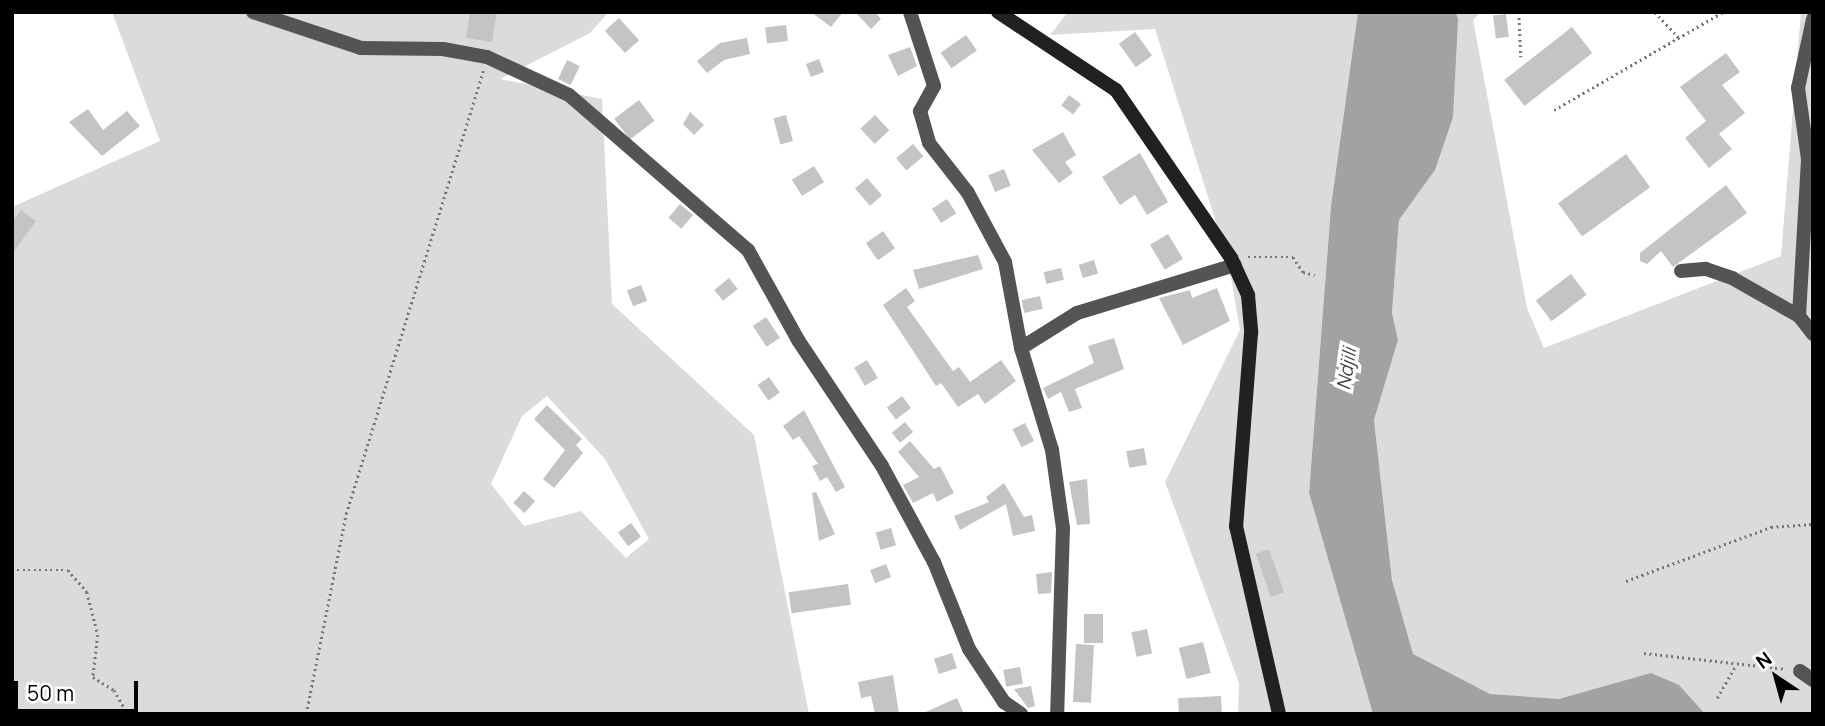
<!DOCTYPE html>
<style>
body{margin:0}
#map{position:relative;width:1825px;height:726px;overflow:hidden;background:#fff;font-family:Manrope,sans-serif}
div>[style]{position:absolute}
[style*='--x']{left:calc(var(--x)*1px);top:calc(var(--y)*1px);width:calc(var(--w)*1px);rotate:calc(var(--a)*1deg)}
.green>*{inset:0;background:#dbdbdb}
.water>*{inset:0;background:#a2a2a2}
.building>*{inset:0;background:#c4c4c4;transform-origin:0 0}
.path>*{height:2.5px;margin-top:-1.25px;transform-origin:0;background:repeating-linear-gradient(90deg,#767676 0 2px,transparent 0 5.5px)}
.street>*{height:14px;margin:-7px;padding:0 7px;transform-origin:7px;border-radius:7px;background:#545454}
.secondary>*{height:14px;margin:-7px;padding:0 7px;transform-origin:7px;border-radius:7px;background:#212121}
span{translate:-50% -50%;white-space:nowrap;text-align:center;line-height:1.15;-webkit-text-stroke:7px #fff;paint-order:stroke}
.water-label{font-size:19px;color:#434343;font-style:italic}
.frame{position:absolute;inset:0;border:14px solid #000;pointer-events:none}
.north{position:absolute;left:1741px;top:642px;width:70px;height:70px;-webkit-text-stroke:5px #fff;paint-order:stroke;rotate:324deg;font-size:19px;font-weight:700;line-height:28px;text-align:center;color:#000}
.north::after{content:'';display:block;margin:auto;width:24px;height:32px;background:#000;clip-path:polygon(50% 0,100% 100%,50% 72%,0 100%)}
.scale{position:absolute;left:14px;top:681px;width:124px;height:32px;box-sizing:border-box;border:4px solid #000;border-top:0;padding-left:9px;font-size:21px;line-height:24px;white-space:nowrap;color:#000;-webkit-text-stroke:5px #fff;paint-order:stroke}
</style>
<div id="map">
<div class="green">
<div style="clip-path:polygon(evenodd,112px 12px,609px 12px,590px 33px,500px 79px,602px 99px,612px 304px,754px 435px,809px 714px,12px 714px,12px 207px,160px 141px,112px 12px,547px 396px,605px 459px,649px 539px,626px 558px,581px 511px,524px 526px,491px 484px,522px 416px,547px 396px)"></div>
<div style="clip-path:polygon(1068px 12px,1358px 12px,1331px 206px,1309px 493px,1373px 714px,1238px 714px,1239px 683px,1165px 482px,1240px 330px,1228px 260px,1155px 29px,1050px 35px)"></div>
<div style="clip-path:polygon(1456px 12px,1481px 12px,1473px 20px,1527px 308px,1544px 348px,1781px 256px,1801px 12px,1813px 12px,1813px 714px,1705px 714px,1490px 694px,1413px 655px,1392px 580px,1374px 420px,1398px 340px,1392px 313px,1399px 220px,1435px 170px)"></div>
</div>
<div class="water">
<div style="clip-path:polygon(1358px 12px,1456px 12px,1458px 20px,1453px 117px,1435px 170px,1399px 220px,1392px 313px,1398px 340px,1374px 420px,1392px 580px,1413px 654px,1490px 694px,1559px 699px,1651px 673px,1679px 685px,1705px 714px,1373px 714px,1309px 493px,1331px 206px)"></div>
</div>
<div class="building">
<div style="clip-path:polygon(470px 12px,497px 12px,492px 42px,466px 38px)"></div>
<div style="clip-path:polygon(811px 12px,843px 12px,831px 27px)"></div>
<div style="clip-path:polygon(855px 12px,875px 12px,881px 19px,871px 29px)"></div>
<div style="left:1506px;top:14px;width:23px;height:13px;rotate:83deg"></div>
<div style="left:619px;top:18px;width:30px;height:19px;rotate:48deg"></div>
<div style="left:786px;top:25px;width:16px;height:21px;rotate:83deg"></div>
<div style="left:1572px;top:27px;width:33px;height:86px;rotate:52deg"></div>
<div style="left:1135px;top:32px;width:29px;height:20px;rotate:54deg"></div>
<div style="left:966px;top:35px;width:19px;height:31px;rotate:55deg"></div>
<div style="clip-path:polygon(747px 38px,750px 54px,724px 60px,707px 73px,697px 61px,720px 43px)"></div>
<div style="clip-path:polygon(910px 47px,917px 66px,898px 76px,888px 55px)"></div>
<div style="clip-path:polygon(1726px 53px,1740px 72px,1722px 85px,1745px 113px,1719px 134px,1732px 149px,1709px 168px,1685px 138px,1706px 121px,1680px 87px)"></div>
<div style="left:819px;top:59px;width:14px;height:14px;rotate:69deg"></div>
<div style="left:567px;top:60px;width:14px;height:21px;rotate:25deg"></div>
<div style="left:1069px;top:95px;width:15px;height:13px;rotate:37deg"></div>
<div style="left:639px;top:100px;width:26px;height:31px;rotate:53deg"></div>
<div style="clip-path:polygon(88px 109px,103px 130px,127px 111px,140px 126px,102px 156px,69px 122px)"></div>
<div style="clip-path:polygon(690px 112px,704px 125px,694px 135px,683px 124px)"></div>
<div style="left:786px;top:115px;width:27px;height:13px;rotate:75deg"></div>
<div style="left:875px;top:115px;width:21px;height:20px;rotate:47deg"></div>
<div style="clip-path:polygon(1063px 132px,1076px 155px,1065px 162px,1073px 173px,1059px 183px,1032px 150px)"></div>
<div style="left:913px;top:144px;width:16px;height:22px;rotate:50deg"></div>
<div style="clip-path:polygon(1140px 153px,1168px 202px,1147px 215px,1135px 195px,1120px 205px,1102px 177px)"></div>
<div style="left:1626px;top:154px;width:41px;height:84px;rotate:54deg"></div>
<div style="left:814px;top:166px;width:19px;height:26px;rotate:58deg"></div>
<div style="left:1004px;top:169px;width:18px;height:17px;rotate:68deg"></div>
<div style="left:867px;top:178px;width:23px;height:16px;rotate:49deg"></div>
<div style="clip-path:polygon(1726px 185px,1747px 213px,1673px 267px,1661px 251px,1647px 264px,1640px 261px,1640px 253px)"></div>
<div style="left:947px;top:199px;width:17px;height:18px;rotate:57deg"></div>
<div style="left:680px;top:204px;width:17px;height:18px;rotate:40deg"></div>
<div style="clip-path:polygon(21px 210px,36px 221px,12px 254px,12px 222px)"></div>
<div style="left:883px;top:231px;width:21px;height:21px;rotate:55deg"></div>
<div style="left:1168px;top:234px;width:29px;height:21px;rotate:59deg"></div>
<div style="clip-path:polygon(978px 255px,983px 269px,919px 289px,913px 270px)"></div>
<div style="left:1094px;top:260px;width:14px;height:16px;rotate:73deg"></div>
<div style="left:1061px;top:268px;width:12px;height:18px;rotate:76deg"></div>
<div style="left:1571px;top:274px;width:26px;height:44px;rotate:53deg"></div>
<div style="left:729px;top:278px;width:14px;height:19px;rotate:51deg"></div>
<div style="left:641px;top:285px;width:17px;height:15px;rotate:69deg"></div>
<div style="clip-path:polygon(906px 288px,915px 301px,907px 307px,953px 371px,959px 367px,970px 382px,1001px 360px,1016px 381px,985px 404px,978px 394px,958px 407px,941px 383px,936px 386px,883px 305px)"></div>
<div style="clip-path:polygon(1217px 288px,1230px 321px,1183px 345px,1159px 298px,1190px 290px,1192px 298px)"></div>
<div style="left:1040px;top:296px;width:13px;height:19px;rotate:77deg"></div>
<div style="left:766px;top:317px;width:25px;height:16px;rotate:56deg"></div>
<div style="clip-path:polygon(1114px 338px,1124px 369px,1075px 389px,1082px 408px,1069px 412px,1061px 392px,1048px 399px,1043px 388px,1094px 363px,1088px 346px)"></div>
<div style="left:867px;top:360px;width:21px;height:15px;rotate:59deg"></div>
<div style="left:769px;top:377px;width:19px;height:14px;rotate:55deg"></div>
<div style="left:902px;top:396px;width:15px;height:19px;rotate:53deg"></div>
<div style="clip-path:polygon(547px 405px,582px 439px,576px 445px,583px 453px,554px 488px,543px 479px,565px 450px,534px 419px)"></div>
<div style="clip-path:polygon(804px 410px,845px 487px,836px 492px,827px 477px,820px 481px,812px 466px,818px 464px,799px 436px,793px 440px,783px 426px)"></div>
<div style="left:905px;top:422px;width:13px;height:17px;rotate:51deg"></div>
<div style="left:1025px;top:423px;width:20px;height:14px;rotate:63deg"></div>
<div style="clip-path:polygon(910px 441px,934px 469px,940px 466px,954px 493px,937px 502px,933px 493px,913px 503px,903px 485px,919px 477px,898px 452px)"></div>
<div style="left:1144px;top:448px;width:17px;height:18px;rotate:80deg"></div>
<div style="clip-path:polygon(1087px 479px,1090px 524px,1077px 525px,1069px 482px)"></div>
<div style="clip-path:polygon(1004px 483px,1024px 517px,1032px 515px,1035px 531px,1013px 536px,1006px 504px,960px 530px,954px 516px,989px 502px,986px 497px)"></div>
<div style="left:524px;top:491px;width:15px;height:16px;rotate:42deg"></div>
<div style="clip-path:polygon(816px 492px,835px 534px,819px 541px,812px 493px)"></div>
<div style="left:631px;top:523px;width:17px;height:16px;rotate:54deg"></div>
<div style="left:891px;top:528px;width:18px;height:16px;rotate:74deg"></div>
<div style="left:1269px;top:549px;width:46px;height:14px;rotate:71deg"></div>
<div style="left:886px;top:564px;width:14px;height:17px;rotate:69deg"></div>
<div style="clip-path:polygon(1052px 572px,1051px 593px,1038px 594px,1036px 574px)"></div>
<div style="left:848px;top:584px;width:21px;height:60px;rotate:82deg"></div>
<div style="left:1084px;top:614px;width:19px;height:29px"></div>
<div style="left:1147px;top:629px;width:25px;height:16px;rotate:78deg"></div>
<div style="left:1203px;top:642px;width:32px;height:25px;rotate:76deg"></div>
<div style="left:1076px;top:644px;width:18px;height:58px;rotate:3deg"></div>
<div style="left:952px;top:653px;width:16px;height:19px;rotate:72deg"></div>
<div style="left:1020px;top:667px;width:17px;height:17px;rotate:80deg"></div>
<div style="clip-path:polygon(893px 675px,899px 714px,875px 714px,871px 696px,861px 698px,858px 682px)"></div>
<div style="clip-path:polygon(1031px 686px,1035px 706px,1028px 708px,1014px 689px)"></div>
<div style="left:1221px;top:696px;width:18px;height:43px;rotate:87deg"></div>
<div style="clip-path:polygon(957px 698px,964px 714px,921px 714px)"></div>
</div>
<div class="path">
<div style="--x:1519;--y:12;--w:45;--a:87.5"></div>
<div style="--x:1655;--y:12;--w:35;--a:47"></div>
<div style="--x:1554;--y:110;--w:195;--a:-30.1"></div>
<div style="--x:1248;--y:257;--w:45;--a:0"></div>
<div style="--x:1293;--y:257;--w:18;--a:56"></div>
<div style="--x:1303;--y:272;--w:12;--a:14"></div>
<div style="--x:12;--y:462;--w:15;--a:90"></div>
<div style="--x:12;--y:570;--w:56;--a:0"></div>
<div style="--x:68;--y:570;--w:29;--a:49"></div>
<div style="--x:87;--y:592;--w:44;--a:75.7"></div>
<div style="--x:98;--y:635;--w:42;--a:96.8"></div>
<div style="--x:93;--y:677;--w:25;--a:32"></div>
<div style="--x:114;--y:690;--w:28;--a:60"></div>
<div style="--x:1626;--y:581;--w:155;--a:-20.4"></div>
<div style="--x:1771;--y:527;--w:42;--a:-4.1"></div>
<div style="--x:1644;--y:653;--w:143;--a:6.4"></div>
<div style="--x:1717;--y:698;--w:38;--a:-60"></div>
<div style="--x:306;--y:714;--w:204;--a:-78.7"></div>
<div style="--x:346;--y:514;--w:464;--a:-72.8"></div>
</div>
<div class="street">
<div style="--x:253;--y:12;--w:114;--a:18.4"></div>
<div style="--x:361;--y:48;--w:82;--a:0.7"></div>
<div style="--x:443;--y:49;--w:45;--a:10.3"></div>
<div style="--x:487;--y:57;--w:90;--a:24.9"></div>
<div style="--x:569;--y:95;--w:237;--a:40.9"></div>
<div style="--x:748;--y:250;--w:103;--a:60.9"></div>
<div style="--x:798;--y:340;--w:151;--a:56.3"></div>
<div style="--x:882;--y:466;--w:109;--a:61.6"></div>
<div style="--x:934;--y:562;--w:94;--a:68.1"></div>
<div style="--x:969;--y:649;--w:64;--a:56.6"></div>
<div style="--x:1004;--y:702;--w:21;--a:35"></div>
<div style="--x:910;--y:12;--w:78;--a:72"></div>
<div style="--x:934;--y:86;--w:29;--a:119"></div>
<div style="--x:920;--y:111;--w:33;--a:74"></div>
<div style="--x:929;--y:143;--w:63;--a:52"></div>
<div style="--x:968;--y:193;--w:78;--a:61.8"></div>
<div style="--x:1005;--y:262;--w:87;--a:79.5"></div>
<div style="--x:1021;--y:348;--w:107;--a:73.1"></div>
<div style="--x:1052;--y:450;--w:79;--a:82"></div>
<div style="--x:1063;--y:528;--w:186;--a:91.8"></div>
<div style="--x:1681;--y:271;--w:25;--a:-5"></div>
<div style="--x:1706;--y:269;--w:28;--a:19"></div>
<div style="--x:1732;--y:278;--w:77;--a:29.6"></div>
<div style="--x:1799;--y:316;--w:23;--a:52"></div>
<div style="--x:1799;--y:316;--w:157;--a:-86.7"></div>
<div style="--x:1808;--y:159;--w:72;--a:-98"></div>
<div style="--x:1798;--y:88;--w:71;--a:-77.7"></div>
<div style="--x:1021;--y:348;--w:66;--a:-32"></div>
<div style="--x:1077;--y:313;--w:165;--a:-16.9"></div>
<div style="--x:1800;--y:671;--w:16;--a:35"></div>
</div>
<div class="secondary">
<div style="--x:998;--y:12;--w:141;--a:33.5"></div>
<div style="--x:1116;--y:90;--w:204;--a:55.6"></div>
<div style="--x:1231;--y:258;--w:41;--a:65.3"></div>
<div style="--x:1248;--y:295;--w:38;--a:85"></div>
<div style="--x:1251;--y:333;--w:194;--a:94.4"></div>
<div style="--x:1236;--y:526;--w:193;--a:77.1"></div>
</div>
<div class="water-label">
<span style="left:1347px;top:369px;rotate:-81deg">Ndjili</span>
</div>
<div class="frame"></div>
<div class="north">N</div>
<div class="scale">50 m</div>
</div>
